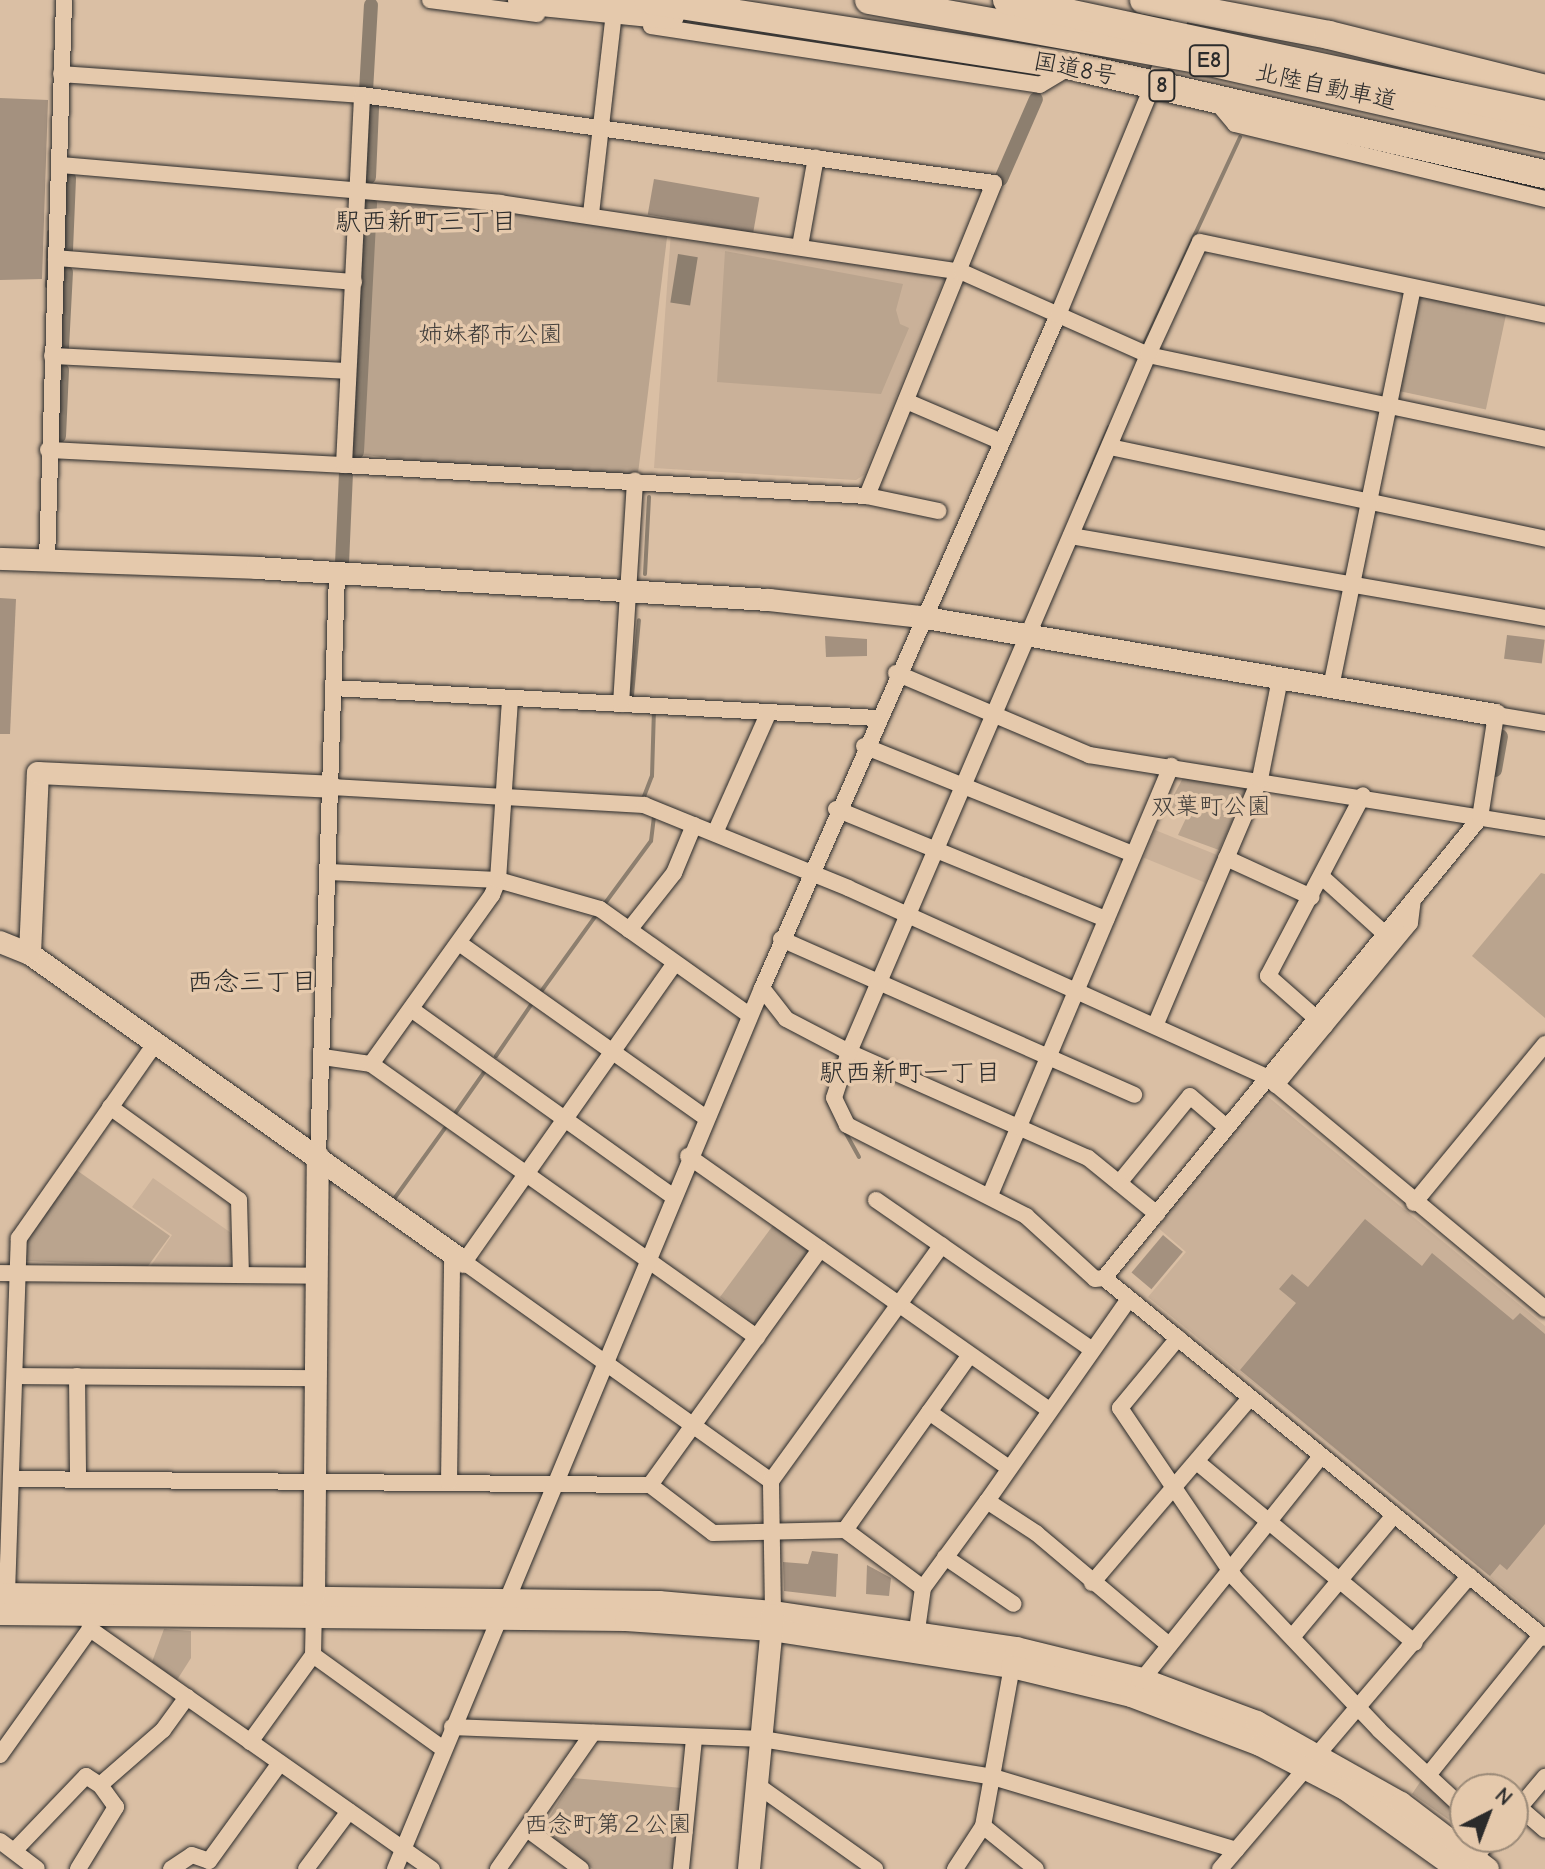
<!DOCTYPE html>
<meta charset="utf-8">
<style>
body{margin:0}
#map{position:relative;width:1545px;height:1869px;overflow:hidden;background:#dabfa4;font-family:"Comic Neue","Klee One",sans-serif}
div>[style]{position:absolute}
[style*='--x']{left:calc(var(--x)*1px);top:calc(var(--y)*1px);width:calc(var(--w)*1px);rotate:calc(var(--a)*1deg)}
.built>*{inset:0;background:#cab199;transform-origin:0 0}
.green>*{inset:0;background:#baa48e;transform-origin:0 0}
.water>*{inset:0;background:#8d7f6f;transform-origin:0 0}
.stream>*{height:4px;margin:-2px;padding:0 2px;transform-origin:2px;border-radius:2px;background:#8d7f6f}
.canal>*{height:14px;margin:-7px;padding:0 7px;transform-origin:7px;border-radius:7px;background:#8d7f6f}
.building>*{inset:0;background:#a4917f;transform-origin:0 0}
.roads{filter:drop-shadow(0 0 2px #2b2b2b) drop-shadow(0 0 2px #2b2b2b)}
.street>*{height:16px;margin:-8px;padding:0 8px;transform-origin:8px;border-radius:8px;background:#e5c9ac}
.secondary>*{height:22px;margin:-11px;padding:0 11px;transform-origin:11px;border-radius:11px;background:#e5c9ac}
.highway>*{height:28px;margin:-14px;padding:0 14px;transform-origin:14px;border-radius:14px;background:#e5c9ac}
.bridges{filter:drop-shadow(0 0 2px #2b2b2b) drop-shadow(0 0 2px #2b2b2b)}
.highway-bridge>*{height:28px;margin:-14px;padding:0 14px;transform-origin:14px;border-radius:14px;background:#e5c9ac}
span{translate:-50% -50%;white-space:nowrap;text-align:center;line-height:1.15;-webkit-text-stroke:7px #e5c9ac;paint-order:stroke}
.shield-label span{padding:2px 6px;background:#e5c9ac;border:2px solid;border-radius:6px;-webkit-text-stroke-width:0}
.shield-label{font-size:22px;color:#2b2b2b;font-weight:700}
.street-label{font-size:24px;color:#2b2b2b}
.park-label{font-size:24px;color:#403d3a}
.neighbourhood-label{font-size:26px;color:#2b2b2b}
.north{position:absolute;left:1449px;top:1773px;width:80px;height:80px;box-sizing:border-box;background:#e5c9ac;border:2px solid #9b8a78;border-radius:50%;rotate:42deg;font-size:22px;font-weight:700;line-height:32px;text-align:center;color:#2b2b2b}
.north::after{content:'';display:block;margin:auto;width:28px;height:36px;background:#2b2b2b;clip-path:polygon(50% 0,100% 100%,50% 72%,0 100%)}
</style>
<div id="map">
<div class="built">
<div style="clip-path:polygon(671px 232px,946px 275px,864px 475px,856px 480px,654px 468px)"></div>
<div style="left:1155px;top:830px;width:71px;height:30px;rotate:22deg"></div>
<div style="clip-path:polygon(1265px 1094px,1545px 1326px,1545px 1622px,1148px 1297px,1186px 1252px,1156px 1226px)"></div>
<div style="clip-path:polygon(153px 1178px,234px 1235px,230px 1266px,150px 1267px,172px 1235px,132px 1207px)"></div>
</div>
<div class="green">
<div style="left:373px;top:195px;width:297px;height:259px;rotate:7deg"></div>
<div style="clip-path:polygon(725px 251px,903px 284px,896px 310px,900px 324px,909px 328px,881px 394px,717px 382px)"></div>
<div style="left:1419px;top:296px;width:89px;height:97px;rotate:12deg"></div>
<div style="clip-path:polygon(1184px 776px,1247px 789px,1219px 850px,1178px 835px,1188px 814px,1168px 806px)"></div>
<div style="clip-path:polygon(1541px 873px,1545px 874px,1545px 1018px,1472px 956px)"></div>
<div style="clip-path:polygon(75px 1169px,170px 1236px,148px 1266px,25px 1261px,26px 1239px)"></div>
<div style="clip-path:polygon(777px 1220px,813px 1252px,760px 1322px,751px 1324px,720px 1297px)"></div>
<div style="clip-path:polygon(164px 1629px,191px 1631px,191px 1658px,177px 1680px,152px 1662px)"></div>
<div style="clip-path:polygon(1427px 1772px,1465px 1809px,1465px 1831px,1412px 1794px)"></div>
<div style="clip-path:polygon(573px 1778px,682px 1788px,674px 1869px,593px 1869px,540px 1832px)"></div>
</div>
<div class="water">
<div style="left:678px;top:254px;width:20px;height:49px;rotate:9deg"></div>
</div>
<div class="stream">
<div style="--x:47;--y:286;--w:54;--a:-87.9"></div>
<div style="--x:1145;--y:342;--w:226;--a:-65.1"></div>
<div style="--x:1078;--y:499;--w:78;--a:-66.7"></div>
<div style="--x:645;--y:574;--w:77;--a:-87"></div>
<div style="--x:632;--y:695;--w:75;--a:-84.7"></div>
<div style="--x:643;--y:799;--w:25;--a:-69"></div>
<div style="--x:652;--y:776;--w:66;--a:-88.3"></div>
<div style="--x:603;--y:906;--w:81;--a:-53.6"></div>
<div style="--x:651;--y:841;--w:25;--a:-83"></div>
<div style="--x:540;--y:993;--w:97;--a:-54.2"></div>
<div style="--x:496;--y:1056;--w:65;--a:-55.6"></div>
<div style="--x:828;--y:1101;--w:64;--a:61"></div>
<div style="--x:454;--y:1115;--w:57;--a:-54.9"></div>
<div style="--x:394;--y:1199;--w:87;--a:-54.3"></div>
</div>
<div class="canal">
<div style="--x:366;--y:91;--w:86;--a:-86.7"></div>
<div style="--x:369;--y:177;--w:70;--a:-87.5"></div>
<div style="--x:1001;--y:179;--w:87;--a:-66.4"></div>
<div style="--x:66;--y:250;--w:72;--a:-87.6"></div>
<div style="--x:62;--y:348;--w:76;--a:-87"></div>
<div style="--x:59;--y:436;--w:66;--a:-87.4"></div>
<div style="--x:357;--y:452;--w:249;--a:-87"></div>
<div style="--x:342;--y:564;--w:90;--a:-87.5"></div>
<div style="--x:1495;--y:770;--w:34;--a:-80"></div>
</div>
<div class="building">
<div style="clip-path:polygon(0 98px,48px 100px,42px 279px,0 280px)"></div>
<div style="left:654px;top:179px;width:107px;height:36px;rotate:10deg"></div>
<div style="clip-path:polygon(0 598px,16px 599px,10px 734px,0 734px)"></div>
<div style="left:1507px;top:635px;width:38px;height:24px;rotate:7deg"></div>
<div style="clip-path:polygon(825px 636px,867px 639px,867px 656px,826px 657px)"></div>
<div style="clip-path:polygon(1365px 1219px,1422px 1266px,1432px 1253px,1513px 1320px,1520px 1313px,1545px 1334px,1545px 1524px,1507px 1570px,1500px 1564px,1490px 1576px,1240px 1370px,1296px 1303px,1279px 1289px,1292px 1274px,1308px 1287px)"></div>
<div style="left:1163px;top:1235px;width:26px;height:49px;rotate:40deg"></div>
<div style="clip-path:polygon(812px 1551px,838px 1554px,836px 1597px,784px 1591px,783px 1562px,808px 1564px)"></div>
<div style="clip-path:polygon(867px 1565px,891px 1578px,889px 1596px,866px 1594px)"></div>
</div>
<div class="roads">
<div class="street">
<div style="--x:430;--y:0;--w:108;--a:7.5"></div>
<div style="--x:651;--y:26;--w:393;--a:8.6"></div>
<div style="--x:1040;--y:85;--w:35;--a:-31"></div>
<div style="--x:61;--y:74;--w:302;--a:4"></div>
<div style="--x:362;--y:95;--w:638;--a:7.93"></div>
<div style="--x:994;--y:183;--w:338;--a:112.1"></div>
<div style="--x:867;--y:496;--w:524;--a:-176.61"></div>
<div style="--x:1215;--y:100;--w:31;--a:50"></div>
<div style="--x:1235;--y:124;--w:319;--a:13.6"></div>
<div style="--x:60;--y:165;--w:442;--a:4.9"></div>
<div style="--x:500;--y:203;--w:467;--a:8.5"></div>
<div style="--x:962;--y:272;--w:204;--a:24"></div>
<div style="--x:1148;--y:355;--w:406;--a:11.9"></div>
<div style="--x:591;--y:214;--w:193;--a:-83.5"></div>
<div style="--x:800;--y:246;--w:90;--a:-79.8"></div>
<div style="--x:56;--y:258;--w:299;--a:4.6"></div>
<div style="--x:52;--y:356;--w:296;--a:2.9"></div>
<div style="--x:906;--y:401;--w:102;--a:23.1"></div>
<div style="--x:1110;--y:447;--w:445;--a:11.9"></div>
<div style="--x:48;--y:450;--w:296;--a:2.9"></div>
<div style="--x:344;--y:465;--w:370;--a:-87.2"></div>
<div style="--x:867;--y:496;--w:73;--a:11.9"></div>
<div style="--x:1071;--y:536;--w:481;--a:9.8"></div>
<div style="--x:47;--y:561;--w:561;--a:-88.26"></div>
<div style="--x:896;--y:673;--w:210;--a:23"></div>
<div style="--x:1089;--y:755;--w:462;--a:9.1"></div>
<div style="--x:1331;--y:687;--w:407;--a:-78.4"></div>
<div style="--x:333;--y:688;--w:544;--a:3.16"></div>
<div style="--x:621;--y:704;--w:224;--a:-86.4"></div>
<div style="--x:864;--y:746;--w:290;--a:21.9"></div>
<div style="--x:331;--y:787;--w:314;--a:3.3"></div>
<div style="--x:644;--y:805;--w:220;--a:22.1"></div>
<div style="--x:848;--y:888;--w:460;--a:24.3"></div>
<div style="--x:1267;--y:1077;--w:362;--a:39.8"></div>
<div style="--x:836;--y:809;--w:292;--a:22.2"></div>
<div style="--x:715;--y:833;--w:130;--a:-66"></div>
<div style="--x:1226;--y:858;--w:94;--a:24.6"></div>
<div style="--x:329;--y:872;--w:169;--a:2.7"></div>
<div style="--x:498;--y:880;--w:106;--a:15.9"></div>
<div style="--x:600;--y:909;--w:183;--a:35.4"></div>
<div style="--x:1322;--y:877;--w:84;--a:42.1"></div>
<div style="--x:629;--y:930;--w:73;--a:-51.7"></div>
<div style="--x:674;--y:873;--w:52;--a:-67.4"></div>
<div style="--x:781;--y:939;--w:386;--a:23.8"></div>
<div style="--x:459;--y:943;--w:301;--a:35.3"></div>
<div style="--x:675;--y:963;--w:366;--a:125.2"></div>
<div style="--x:464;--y:1262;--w:377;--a:35.5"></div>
<div style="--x:762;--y:988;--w:735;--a:-66.26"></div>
<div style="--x:1058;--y:315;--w:339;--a:-67.6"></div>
<div style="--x:411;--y:1009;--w:321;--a:35.6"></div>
<div style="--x:1155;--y:1026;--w:268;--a:-67"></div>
<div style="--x:1260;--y:779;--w:102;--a:-78.7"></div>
<div style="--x:1325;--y:1026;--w:76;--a:-138.7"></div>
<div style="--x:1268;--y:976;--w:204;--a:-62.3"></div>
<div style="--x:323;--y:1057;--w:49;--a:8.3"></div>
<div style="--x:371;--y:1064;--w:208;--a:-54.4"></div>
<div style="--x:492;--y:895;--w:16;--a:-68"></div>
<div style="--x:498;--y:880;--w:181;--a:-86.2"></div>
<div style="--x:371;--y:1064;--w:473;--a:35.3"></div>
<div style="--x:1276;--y:1085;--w:210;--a:-50.4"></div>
<div style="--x:1410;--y:923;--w:23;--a:-83"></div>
<div style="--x:110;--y:1107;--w:159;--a:35.8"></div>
<div style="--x:239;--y:1200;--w:75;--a:88.5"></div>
<div style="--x:318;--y:1156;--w:582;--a:-88.13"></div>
<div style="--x:688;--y:1156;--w:441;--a:35.1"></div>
<div style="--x:1119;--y:1183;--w:112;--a:-50.8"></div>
<div style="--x:1190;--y:1096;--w:46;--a:40.6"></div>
<div style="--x:990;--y:1195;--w:466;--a:-67.1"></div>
<div style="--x:876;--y:1200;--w:262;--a:34.7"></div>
<div style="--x:1414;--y:1203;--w:206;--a:-50.5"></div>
<div style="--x:1157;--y:1214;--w:89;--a:-140.9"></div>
<div style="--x:1088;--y:1158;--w:261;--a:-156.1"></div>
<div style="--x:849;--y:1052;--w:758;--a:-66.78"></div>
<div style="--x:1148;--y:355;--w:124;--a:-65.3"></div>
<div style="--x:1200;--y:242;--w:353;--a:11.9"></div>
<div style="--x:0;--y:1273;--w:316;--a:0.5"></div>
<div style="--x:1104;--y:1278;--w:594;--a:-50.74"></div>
<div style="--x:1480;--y:818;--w:104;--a:-81.2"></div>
<div style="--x:1496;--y:715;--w:50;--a:9.3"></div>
<div style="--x:1178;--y:1338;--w:91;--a:129.6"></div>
<div style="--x:1120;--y:1408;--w:205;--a:55.9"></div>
<div style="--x:1235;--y:1578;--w:209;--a:46.5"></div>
<div style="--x:1379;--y:1730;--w:117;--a:42.9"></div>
<div style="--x:15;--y:1376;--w:300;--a:0.4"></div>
<div style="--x:77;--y:1376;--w:103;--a:89.4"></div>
<div style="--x:929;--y:1412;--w:98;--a:35"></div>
<div style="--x:1197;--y:1462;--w:283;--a:39.7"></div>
<div style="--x:12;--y:1479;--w:638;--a:0.54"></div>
<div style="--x:650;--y:1485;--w:79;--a:37.3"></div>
<div style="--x:713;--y:1533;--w:132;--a:-1.3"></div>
<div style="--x:845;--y:1530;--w:97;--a:36.6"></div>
<div style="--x:449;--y:1482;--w:228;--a:-89.2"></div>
<div style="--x:650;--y:1485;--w:291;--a:-54.2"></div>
<div style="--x:987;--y:1501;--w:247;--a:-54.9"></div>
<div style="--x:845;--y:1530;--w:215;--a:-54.5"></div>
<div style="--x:945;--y:1557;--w:83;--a:34.3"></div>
<div style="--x:1092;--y:1583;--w:243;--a:-49.5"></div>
<div style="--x:7;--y:1594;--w:356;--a:-88.1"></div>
<div style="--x:19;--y:1238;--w:239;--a:-55"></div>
<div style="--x:89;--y:1604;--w:25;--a:88"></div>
<div style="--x:90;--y:1629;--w:418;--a:35.1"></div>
<div style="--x:773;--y:1612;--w:131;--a:-90.9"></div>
<div style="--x:771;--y:1481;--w:291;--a:-54.1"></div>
<div style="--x:917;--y:1630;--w:42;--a:-81.9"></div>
<div style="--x:923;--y:1588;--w:108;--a:-53.7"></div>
<div style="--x:987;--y:1501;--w:59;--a:33.1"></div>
<div style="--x:1036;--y:1533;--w:172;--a:40.1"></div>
<div style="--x:1293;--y:1636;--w:158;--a:-50.1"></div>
<div style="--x:313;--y:1655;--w:159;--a:35.8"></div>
<div style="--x:1137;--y:1686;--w:295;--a:-51.3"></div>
<div style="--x:452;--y:1727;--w:310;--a:2.2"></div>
<div style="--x:762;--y:1739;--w:234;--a:9.3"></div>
<div style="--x:993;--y:1777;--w:254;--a:16.7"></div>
<div style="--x:250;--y:1742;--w:107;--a:-54.1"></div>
<div style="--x:313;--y:1655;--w:47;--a:-88.8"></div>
<div style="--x:0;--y:1755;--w:155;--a:-54.5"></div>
<div style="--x:1429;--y:1774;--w:179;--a:-51.1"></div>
<div style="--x:757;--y:1785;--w:145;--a:35.4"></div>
<div style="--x:1520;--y:1808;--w:33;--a:41"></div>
<div style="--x:1513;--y:1815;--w:50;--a:-49.9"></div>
<div style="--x:983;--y:1826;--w:68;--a:39.1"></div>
<div style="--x:527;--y:1829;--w:67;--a:36.5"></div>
<div style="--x:0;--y:1841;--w:46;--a:37.1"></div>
<div style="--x:14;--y:1851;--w:104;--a:-46.2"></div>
<div style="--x:86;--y:1776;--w:17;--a:33"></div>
<div style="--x:1468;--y:1865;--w:37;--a:-49"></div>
<div style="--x:78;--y:1869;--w:73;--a:-58.5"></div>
<div style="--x:116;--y:1807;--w:27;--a:-126"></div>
<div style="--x:100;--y:1785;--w:84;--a:-41.1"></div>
<div style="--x:163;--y:1730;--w:41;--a:-54"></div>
<div style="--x:171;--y:1869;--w:25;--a:-34"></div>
<div style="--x:192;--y:1855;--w:18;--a:19"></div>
<div style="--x:209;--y:1861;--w:121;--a:-54.1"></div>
<div style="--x:306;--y:1869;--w:72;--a:-53.4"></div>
<div style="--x:395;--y:1869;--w:954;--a:-67.38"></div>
<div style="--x:762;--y:988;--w:39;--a:52"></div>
<div style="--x:786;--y:1019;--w:71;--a:27.6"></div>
<div style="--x:849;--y:1052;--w:48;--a:108.1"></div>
<div style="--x:834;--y:1098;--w:30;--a:64"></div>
<div style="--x:847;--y:1125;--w:201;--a:26.9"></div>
<div style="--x:1026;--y:1216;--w:93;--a:42.4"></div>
<div style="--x:1095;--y:1279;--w:9;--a:-6"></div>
<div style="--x:1104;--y:1278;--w:569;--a:39.23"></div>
<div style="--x:498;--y:1869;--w:166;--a:-55.1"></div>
<div style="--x:681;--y:1869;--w:131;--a:-84.3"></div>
<div style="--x:955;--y:1869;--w:51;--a:-56.9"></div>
<div style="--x:983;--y:1826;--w:162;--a:-79.7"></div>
<div style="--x:1220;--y:1869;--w:385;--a:-49.6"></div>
</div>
<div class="secondary">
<div style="--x:0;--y:559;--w:257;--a:2"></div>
<div style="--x:257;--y:568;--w:513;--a:3.58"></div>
<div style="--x:769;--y:600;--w:152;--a:6.4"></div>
<div style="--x:920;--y:617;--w:584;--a:9.66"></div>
<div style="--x:0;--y:942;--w:32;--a:22"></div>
<div style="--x:30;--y:954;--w:532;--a:35.36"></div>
<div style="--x:30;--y:954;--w:181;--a:-87.5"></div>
<div style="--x:38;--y:773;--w:293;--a:2.7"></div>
<div style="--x:0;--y:1594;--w:659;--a:0.7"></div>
<div style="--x:659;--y:1602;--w:114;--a:5"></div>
<div style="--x:773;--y:1612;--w:246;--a:8.4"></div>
<div style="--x:1016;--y:1648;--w:130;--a:13.8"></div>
<div style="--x:1142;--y:1679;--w:123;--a:20.5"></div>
<div style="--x:1257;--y:1722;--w:165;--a:29.4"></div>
<div style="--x:1401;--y:1803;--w:109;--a:37.2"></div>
<div style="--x:314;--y:1596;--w:440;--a:-89.5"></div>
<div style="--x:0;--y:1614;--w:626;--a:0.55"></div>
<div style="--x:626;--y:1620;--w:146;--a:3.9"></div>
<div style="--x:772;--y:1630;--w:243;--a:8.8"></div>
<div style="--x:1012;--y:1667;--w:122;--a:13.7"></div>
<div style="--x:1131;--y:1696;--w:138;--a:20.8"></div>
<div style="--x:1260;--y:1745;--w:96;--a:27.4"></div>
<div style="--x:1345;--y:1789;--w:138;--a:35.5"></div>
<div style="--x:749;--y:1869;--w:255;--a:-84.6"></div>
</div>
<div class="highway">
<div style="--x:522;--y:0;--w:149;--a:5.8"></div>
<div style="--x:648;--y:0;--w:429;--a:8.8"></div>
<div style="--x:1072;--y:66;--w:485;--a:12.9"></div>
<div style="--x:1144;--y:0;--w:188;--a:10.7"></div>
<div style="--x:1329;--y:35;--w:223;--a:14"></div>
</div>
</div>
<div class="bridges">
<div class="highway-bridge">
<div style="--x:869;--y:0;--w:333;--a:10.2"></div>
<div style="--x:1197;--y:59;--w:357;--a:12.8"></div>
<div style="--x:1007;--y:0;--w:550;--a:12.07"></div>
</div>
</div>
<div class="shield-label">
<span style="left:1209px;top:61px">E8</span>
<span style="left:1162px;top:86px">8</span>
</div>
<div class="street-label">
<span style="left:1075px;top:69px;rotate:11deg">国道8号</span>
<span style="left:1326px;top:87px;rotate:12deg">北陸自動車道</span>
</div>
<div class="park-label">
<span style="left:491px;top:335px">姉妹都市公園</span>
<span style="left:1211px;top:807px">双葉町公園</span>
<span style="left:608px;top:1825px">西念町第２公園</span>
</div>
<div class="neighbourhood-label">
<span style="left:426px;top:223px">駅西新町三丁目</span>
<span style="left:252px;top:983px">西念三丁目</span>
<span style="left:910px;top:1074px">駅西新町一丁目</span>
</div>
<div class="north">N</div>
</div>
